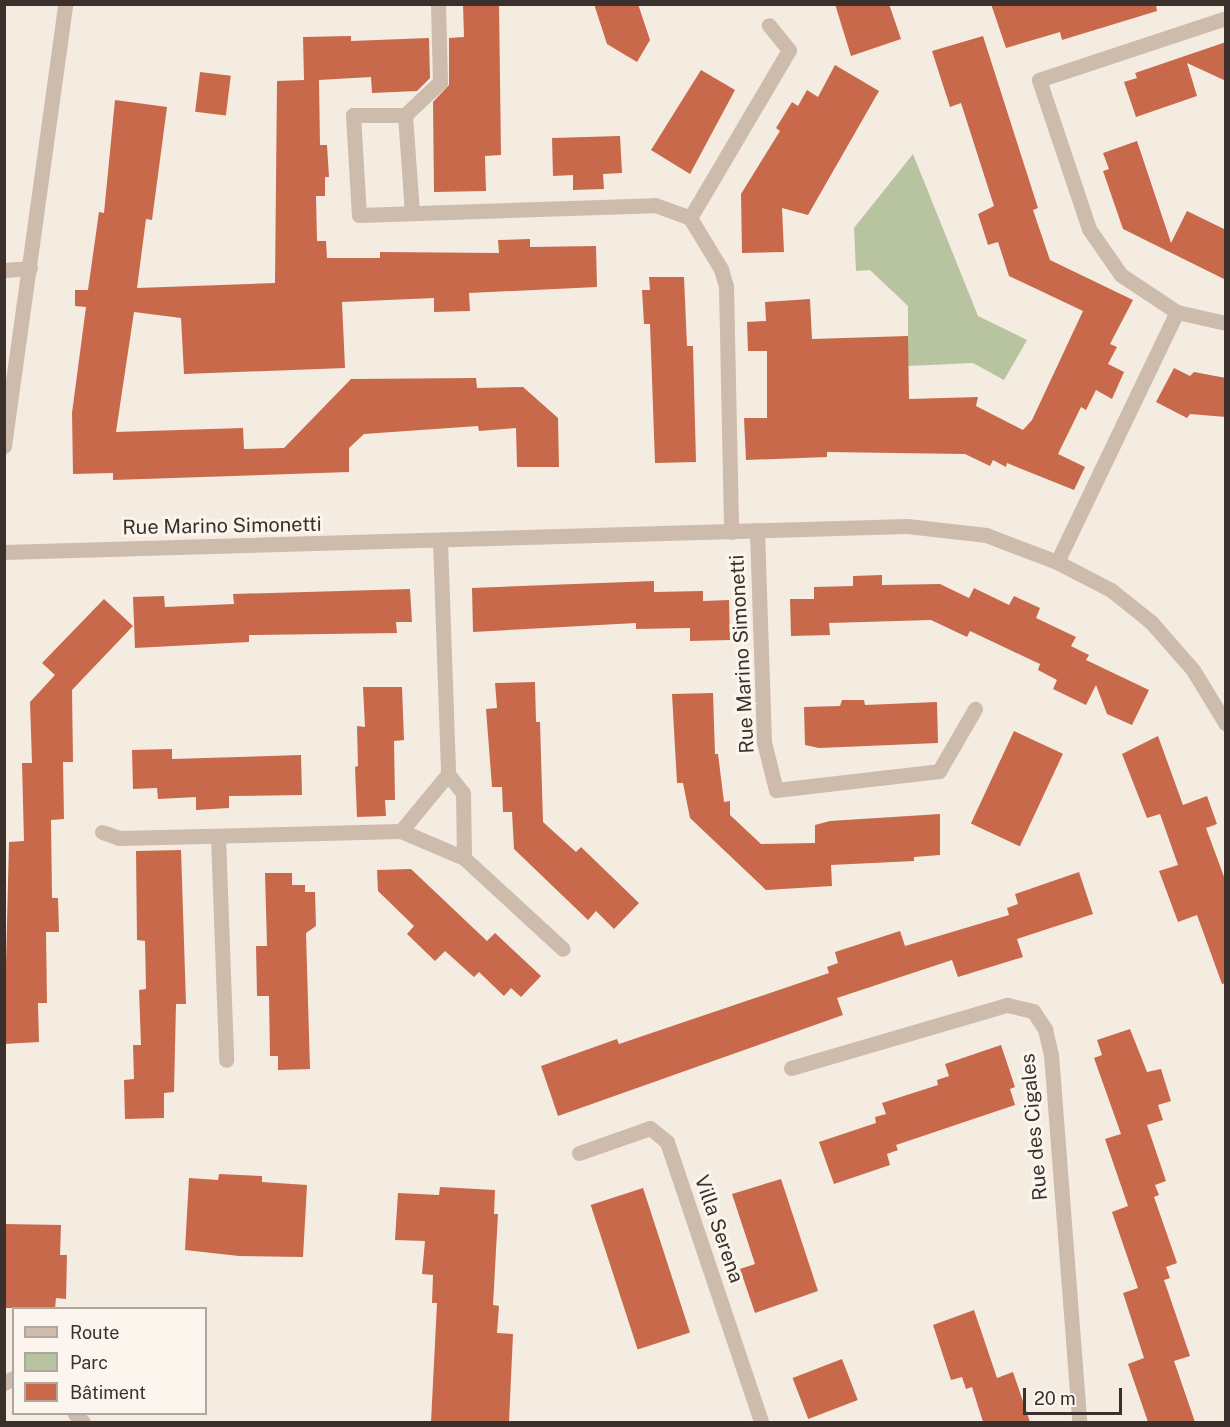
<!DOCTYPE html>
<meta charset="utf-8">
<style>
body{margin:0}
#map{position:relative;width:1230px;height:1427px;overflow:hidden;background:#f4ebe1;font-family:"Public Sans",sans-serif}
div>[style]{position:absolute}
[style*='--x']{left:calc(var(--x)*1px);top:calc(var(--y)*1px);width:calc(var(--w)*1px);rotate:calc(var(--a)*1deg)}
.green>*{inset:0;background:#b8c4a0}
.building>*{inset:0;background:#c8694b;transform-origin:0 0}
.service>*{height:15px;margin:-7.5px;padding:0 7.5px;transform-origin:7.5px;border-radius:7.5px;background:#cdbbac}
.minor>*{height:15px;margin:-7.5px;padding:0 7.5px;transform-origin:7.5px;border-radius:7.5px;background:#cdbbac}
.tertiary>*{height:15px;margin:-7.5px;padding:0 7.5px;transform-origin:7.5px;border-radius:7.5px;background:#cdbbac}
span{translate:-50% -50%;white-space:nowrap;text-align:center;line-height:1.15;-webkit-text-stroke:6px #fbf5ee;paint-order:stroke}
.street-label{font-size:20px;color:#3b302b}
.frame{position:absolute;inset:0;border:6px solid #3b302b;pointer-events:none}
.legend{position:absolute;left:12px;top:1307px;width:195px;height:108px;box-sizing:border-box;background:#fbf5ee;border:2px solid #aea6a0;margin:0;padding:8px 10px;list-style:none;font-size:18px;color:#3b302b}
.legend li{display:flex;align-items:center;gap:12px;height:30px}
.legend b{width:30px;border:2px solid #aea6a0}
.scale{position:absolute;left:1023px;top:1388px;width:99px;height:27px;box-sizing:border-box;border:3px solid #3b302b;border-top:0;padding-left:8px;font-size:18px;line-height:21px;white-space:nowrap;color:#3b302b;-webkit-text-stroke:4px #fbf5ee;paint-order:stroke}
</style>
<div id="map">
<div class="green">
<div style="clip-path:polygon(913px 154px,978px 316px,1027px 340px,1004px 380px,973px 363px,908px 366px,908px 306px,870px 270px,856px 271px,854px 228px)"></div>
</div>
<div class="building">
<div style="clip-path:polygon(463px 4px,499px 4px,501px 155px,485px 156px,486px 191px,434px 192px,433px 102px,449px 85px,449px 38px,464px 37px)"></div>
<div style="clip-path:polygon(594px 4px,638px 4px,650px 40px,637px 62px,607px 44px)"></div>
<div style="clip-path:polygon(835px 4px,889px 4px,901px 39px,851px 56px)"></div>
<div style="clip-path:polygon(991px 4px,1156px 4px,1157px 11px,1062px 40px,1060px 32px,1006px 48px)"></div>
<div style="clip-path:polygon(351px 36px,351px 41px,429px 38px,430px 78px,417px 91px,372px 93px,371px 77px,319px 80px,320px 145px,327px 145px,329px 177px,325px 177px,325px 196px,316px 196px,317px 241px,326px 241px,327px 258px,380px 258px,380px 252px,499px 253px,498px 240px,530px 239px,530px 247px,596px 246px,597px 287px,469px 293px,470px 311px,434px 312px,434px 298px,342px 302px,345px 368px,184px 374px,181px 318px,134px 312px,116px 432px,243px 428px,244px 449px,284px 448px,351px 379px,476px 378px,477px 388px,523px 387px,558px 418px,559px 467px,517px 467px,516px 428px,479px 431px,478px 426px,364px 434px,349px 448px,349px 472px,113px 480px,113px 473px,73px 474px,72px 413px,86px 307px,75px 306px,75px 290px,88px 290px,99px 212px,104px 213px,115px 100px,167px 107px,152px 220px,146px 219px,137px 288px,275px 283px,277px 81px,304px 80px,303px 37px)"></div>
<div style="clip-path:polygon(983px 36px,1038px 208px,1033px 210px,1050px 260px,1133px 300px,1110px 344px,1117px 347px,1108px 364px,1124px 372px,1112px 399px,1096px 390px,1086px 410px,1081px 407px,1058px 454px,1085px 467px,1074px 490px,1007px 463px,1006px 467px,993px 460px,990px 466px,965px 454px,827px 452px,827px 457px,746px 460px,744px 418px,767px 418px,767px 351px,748px 351px,747px 322px,766px 321px,765px 302px,810px 299px,812px 339px,908px 336px,909px 399px,978px 397px,976px 406px,1023px 430px,1032px 420px,1083px 311px,1009px 276px,998px 242px,988px 245px,978px 214px,994px 206px,961px 103px,950px 107px,932px 51px)"></div>
<div style="clip-path:polygon(1226px 42px,1226px 81px,1187px 63px,1197px 96px,1136px 117px,1124px 82px,1137px 78px,1135px 73px)"></div>
<div style="clip-path:polygon(835px 65px,879px 91px,808px 215px,782px 208px,784px 252px,742px 253px,741px 194px,780px 131px,776px 128px,792px 102px,798px 106px,807px 90px,818px 97px)"></div>
<div style="clip-path:polygon(701px 70px,735px 90px,690px 174px,651px 150px)"></div>
<div style="left:200px;top:72px;width:31px;height:40px;rotate:7deg"></div>
<div style="clip-path:polygon(620px 136px,622px 173px,603px 174px,604px 189px,573px 190px,573px 175px,553px 176px,552px 138px)"></div>
<div style="clip-path:polygon(1137px 141px,1171px 243px,1187px 211px,1226px 230px,1226px 280px,1123px 229px,1103px 171px,1109px 169px,1103px 153px)"></div>
<div style="clip-path:polygon(649px 277px,684px 277px,687px 346px,693px 346px,696px 462px,655px 463px,650px 324px,644px 324px,642px 290px,650px 290px)"></div>
<div style="clip-path:polygon(1174px 368px,1190px 376px,1194px 372px,1226px 378px,1226px 417px,1190px 414px,1187px 418px,1156px 402px)"></div>
<div style="clip-path:polygon(882px 575px,882px 585px,940px 584px,969px 598px,974px 588px,1009px 605px,1014px 596px,1040px 608px,1036px 618px,1076px 637px,1071px 646px,1089px 655px,1086px 660px,1149px 690px,1132px 725px,1107px 714px,1096px 685px,1086px 705px,1053px 689px,1057px 680px,1038px 670px,1040px 664px,970px 631px,967px 637px,931px 620px,829px 623px,830px 635px,791px 636px,790px 599px,814px 599px,814px 587px,853px 586px,853px 576px)"></div>
<div style="clip-path:polygon(654px 581px,654px 592px,703px 591px,703px 601px,729px 600px,730px 640px,690px 641px,690px 628px,636px 629px,636px 623px,473px 632px,472px 588px)"></div>
<div style="clip-path:polygon(410px 589px,412px 622px,396px 622px,397px 633px,249px 635px,249px 642px,135px 648px,133px 597px,164px 596px,165px 607px,234px 604px,233px 594px)"></div>
<div style="clip-path:polygon(104px 599px,133px 626px,72px 690px,73px 762px,63px 762px,64px 819px,51px 820px,52px 898px,58px 898px,59px 932px,46px 932px,47px 1003px,38px 1003px,39px 1042px,4px 1044px,9px 842px,24px 841px,22px 763px,32px 763px,30px 702px,55px 675px,42px 663px)"></div>
<div style="clip-path:polygon(535px 682px,536px 722px,540px 722px,543px 822px,576px 852px,581px 847px,639px 903px,614px 929px,596px 911px,588px 920px,514px 849px,512px 812px,503px 812px,502px 787px,492px 787px,486px 709px,497px 708px,495px 683px)"></div>
<div style="clip-path:polygon(363px 687px,402px 687px,404px 740px,394px 741px,395px 800px,385px 800px,386px 816px,357px 817px,355px 767px,358px 766px,357px 726px,365px 727px)"></div>
<div style="clip-path:polygon(713px 693px,715px 754px,718px 754px,724px 802px,730px 801px,730px 815px,761px 844px,815px 843px,815px 825px,830px 821px,940px 814px,940px 855px,914px 857px,914px 861px,831px 865px,832px 886px,766px 890px,690px 818px,683px 783px,677px 783px,672px 694px)"></div>
<div style="clip-path:polygon(842px 700px,864px 700px,865px 705px,937px 702px,938px 743px,819px 748px,805px 745px,804px 707px,840px 706px)"></div>
<div style="left:1014px;top:731px;width:54px;height:102px;rotate:25deg"></div>
<div style="clip-path:polygon(1158px 736px,1183px 805px,1207px 796px,1217px 824px,1206px 828px,1226px 882px,1226px 983px,1222px 984px,1197px 915px,1178px 922px,1159px 871px,1178px 865px,1160px 814px,1147px 818px,1122px 754px)"></div>
<div style="clip-path:polygon(172px 749px,172px 759px,301px 755px,302px 795px,229px 796px,229px 808px,196px 810px,196px 797px,158px 799px,157px 788px,133px 789px,132px 750px)"></div>
<div style="clip-path:polygon(181px 850px,186px 1004px,176px 1004px,174px 1092px,164px 1093px,164px 1118px,125px 1119px,124px 1080px,134px 1079px,133px 1045px,141px 1045px,139px 990px,146px 989px,145px 941px,137px 940px,136px 851px)"></div>
<div style="clip-path:polygon(411px 869px,487px 941px,495px 933px,541px 976px,521px 997px,511px 988px,504px 996px,479px 972px,474px 977px,445px 951px,435px 961px,407px 934px,414px 926px,378px 891px,377px 870px)"></div>
<div style="clip-path:polygon(1079px 872px,1093px 914px,1017px 939px,1023px 957px,958px 977px,952px 960px,837px 998px,843px 1015px,558px 1116px,541px 1066px,617px 1039px,619px 1044px,829px 973px,827px 967px,838px 963px,835px 952px,900px 931px,905px 946px,1009px 915px,1007px 908px,1018px 904px,1015px 894px)"></div>
<div style="clip-path:polygon(265px 873px,292px 873px,292px 885px,305px 885px,305px 892px,315px 892px,316px 926px,306px 933px,310px 1069px,278px 1070px,278px 1056px,270px 1056px,269px 996px,257px 996px,256px 946px,267px 946px)"></div>
<div style="clip-path:polygon(1130px 1029px,1147px 1072px,1161px 1069px,1171px 1101px,1158px 1105px,1163px 1120px,1147px 1125px,1166px 1181px,1155px 1185px,1159px 1195px,1154px 1197px,1177px 1263px,1166px 1267px,1170px 1278px,1164px 1280px,1190px 1356px,1174px 1361px,1195px 1422px,1148px 1422px,1128px 1364px,1144px 1358px,1123px 1293px,1138px 1288px,1112px 1212px,1128px 1206px,1105px 1139px,1121px 1134px,1094px 1058px,1102px 1055px,1097px 1040px)"></div>
<div style="clip-path:polygon(1001px 1045px,1015px 1087px,1010px 1089px,1015px 1105px,896px 1145px,898px 1150px,887px 1154px,890px 1165px,834px 1184px,819px 1142px,876px 1123px,875px 1117px,886px 1114px,882px 1103px,938px 1085px,937px 1080px,949px 1076px,945px 1064px)"></div>
<div style="clip-path:polygon(219px 1174px,262px 1176px,262px 1182px,307px 1185px,303px 1257px,239px 1256px,185px 1250px,189px 1178px,218px 1180px)"></div>
<div style="clip-path:polygon(781px 1179px,818px 1291px,755px 1313px,740px 1269px,755px 1264px,732px 1194px)"></div>
<div style="clip-path:polygon(440px 1187px,495px 1190px,494px 1214px,498px 1214px,493px 1305px,499px 1306px,497px 1333px,513px 1334px,509px 1422px,431px 1422px,437px 1303px,432px 1303px,433px 1275px,422px 1274px,425px 1241px,395px 1240px,398px 1193px,439px 1195px)"></div>
<div style="left:643px;top:1188px;width:152px;height:55px;rotate:72deg"></div>
<div style="clip-path:polygon(4px 1224px,61px 1225px,60px 1255px,67px 1255px,66px 1299px,56px 1298px,55px 1308px,4px 1308px)"></div>
<div style="clip-path:polygon(974px 1310px,997px 1378px,1013px 1372px,1030px 1422px,983px 1422px,972px 1387px,966px 1389px,962px 1377px,951px 1380px,933px 1325px)"></div>
<div style="left:842px;top:1359px;width:44px;height:53px;rotate:69deg"></div>
</div>
<div class="service">
<div style="--x:4;--y:1383;--w:11;--a:-27"></div>
<div style="--x:75;--y:1414;--w:11;--a:45"></div>
</div>
<div class="minor">
<div style="--x:438;--y:4;--w:78;--a:88.5"></div>
<div style="--x:440;--y:82;--w:48;--a:136.7"></div>
<div style="--x:405;--y:115;--w:52;--a:180"></div>
<div style="--x:353;--y:115;--w:100;--a:86.6"></div>
<div style="--x:359;--y:215;--w:296;--a:-1.9"></div>
<div style="--x:655;--y:205;--w:37;--a:20"></div>
<div style="--x:690;--y:218;--w:60;--a:58.7"></div>
<div style="--x:721;--y:269;--w:18;--a:74"></div>
<div style="--x:726;--y:286;--w:246;--a:88.8"></div>
<div style="--x:1226;--y:18;--w:197;--a:161.7"></div>
<div style="--x:1039;--y:80;--w:157;--a:71.4"></div>
<div style="--x:1089;--y:229;--w:56;--a:55.2"></div>
<div style="--x:1121;--y:275;--w:67;--a:33.5"></div>
<div style="--x:1177;--y:312;--w:50;--a:12.7"></div>
<div style="--x:405;--y:115;--w:98;--a:85.9"></div>
<div style="--x:690;--y:218;--w:195;--a:-59.5"></div>
<div style="--x:789;--y:50;--w:32;--a:-129"></div>
<div style="--x:4;--y:270;--w:26;--a:-4"></div>
<div style="--x:757;--y:531;--w:211;--a:88.1"></div>
<div style="--x:764;--y:742;--w:49;--a:76"></div>
<div style="--x:776;--y:790;--w:164;--a:-6.6"></div>
<div style="--x:939;--y:771;--w:72;--a:-59.9"></div>
<div style="--x:440;--y:541;--w:233;--a:88"></div>
<div style="--x:448;--y:774;--w:24;--a:52"></div>
<div style="--x:463;--y:793;--w:65;--a:89.1"></div>
<div style="--x:4;--y:552;--w:903;--a:-1.65"></div>
<div style="--x:907;--y:526;--w:80;--a:6.5"></div>
<div style="--x:986;--y:535;--w:76;--a:20.8"></div>
<div style="--x:1057;--y:562;--w:61;--a:27.4"></div>
<div style="--x:1111;--y:590;--w:51;--a:38.7"></div>
<div style="--x:1151;--y:622;--w:64;--a:48.8"></div>
<div style="--x:1193;--y:670;--w:63;--a:58.6"></div>
<div style="--x:1057;--y:562;--w:277;--a:-64.4"></div>
<div style="--x:401;--y:831;--w:74;--a:-50.5"></div>
<div style="--x:102;--y:832;--w:18;--a:19"></div>
<div style="--x:119;--y:838;--w:282;--a:-1.4"></div>
<div style="--x:401;--y:831;--w:69;--a:23.2"></div>
<div style="--x:464;--y:858;--w:134;--a:42.6"></div>
<div style="--x:218;--y:837;--w:223;--a:87.9"></div>
<div style="--x:791;--y:1068;--w:225;--a:-16.3"></div>
<div style="--x:1007;--y:1005;--w:27;--a:13"></div>
<div style="--x:1033;--y:1011;--w:22;--a:56"></div>
<div style="--x:1045;--y:1029;--w:26;--a:77"></div>
<div style="--x:1051;--y:1054;--w:369;--a:85.6"></div>
<div style="--x:579;--y:1153;--w:75;--a:-19.4"></div>
<div style="--x:650;--y:1128;--w:22;--a:39"></div>
<div style="--x:667;--y:1142;--w:295;--a:71.4"></div>
</div>
<div class="tertiary">
<div style="--x:4;--y:446;--w:446;--a:-82.1"></div>
</div>
<div class="street-label">
<span style="left:222px;top:526px;rotate:-1deg">Rue Marino Simonetti</span>
<span style="left:742px;top:654px;rotate:-93deg">Rue Marino Simonetti</span>
<span style="left:1034px;top:1127px;rotate:-95deg">Rue des Cigales</span>
<span style="left:719px;top:1229px;rotate:71deg">Villa Serena</span>
</div>
<div class="frame"></div>
<ul class="legend">
<li><b style="height:8px;background:#cdbbac"></b>Route</li>
<li><b style="height:16px;background:#b8c4a0"></b>Parc</li>
<li><b style="height:16px;background:#c8694b"></b>Bâtiment</li>
</ul>
<div class="scale">20 m</div>
</div>
